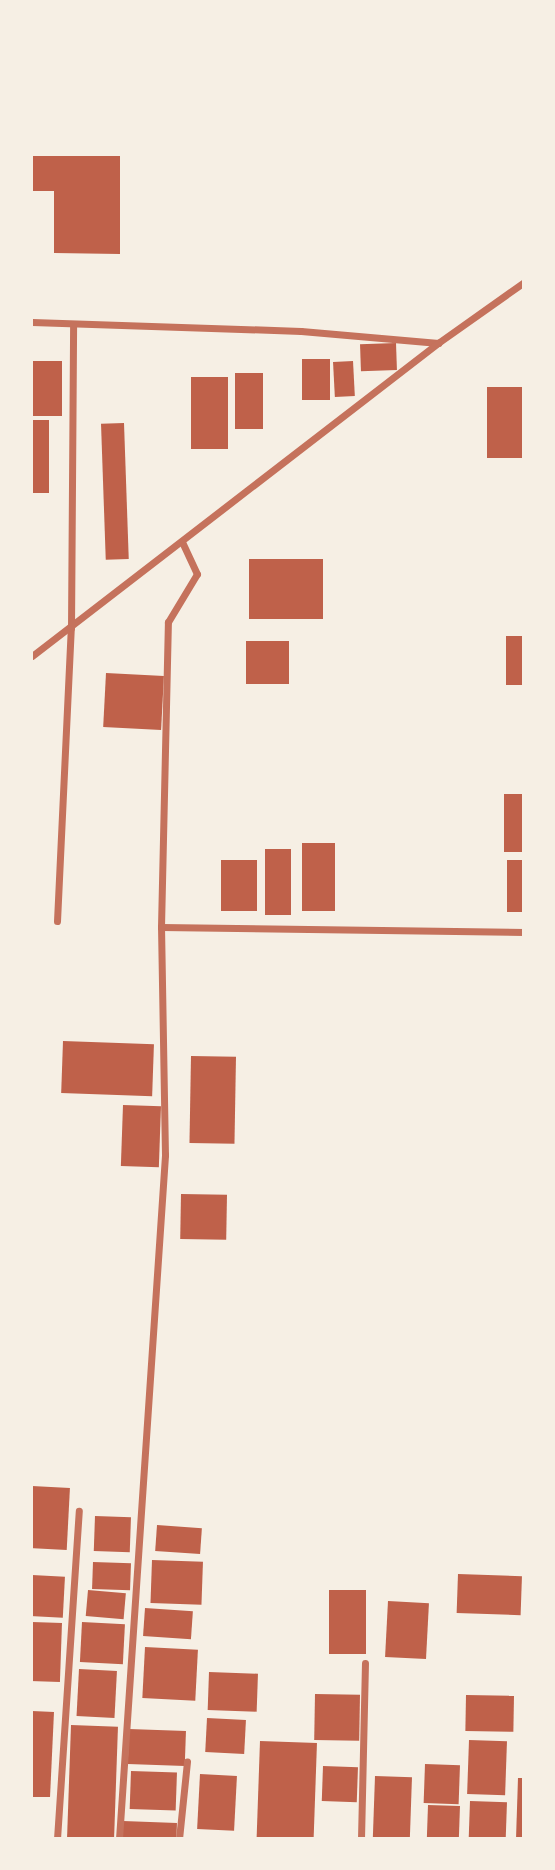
<!DOCTYPE html>
<style>
body{margin:0}
#map{position:relative;width:555px;height:1870px;overflow:hidden;background:#f6efe4;font-family:"PT Sans",sans-serif}
div>[style]{position:absolute}
[style*='--x']{left:calc(var(--x)*1px);top:calc(var(--y)*1px);width:calc(var(--w)*1px);rotate:calc(var(--a)*1deg)}
.building>*{inset:0;background:#bf614a;transform-origin:0 0}
.minor>*{height:7px;margin:-3.5px;padding:0 3.5px;transform-origin:3.5px;border-radius:3.5px;background:#c5725c}
span{translate:-50% -50%;white-space:nowrap;text-align:center;line-height:1.15;-webkit-text-stroke:5px #f6efe4;paint-order:stroke}
.frame{position:absolute;inset:0;border:33px solid #f6efe4;pointer-events:none}
</style>
<div id="map">
<div class="building">
<div style="clip-path:polygon(32px 156px,120px 156px,120px 254px,54px 253px,54px 191px,32px 191px)"></div>
<div style="left:396px;top:343px;width:27px;height:36px;rotate:88deg"></div>
<div style="left:302px;top:359px;width:28px;height:41px"></div>
<div style="left:32px;top:361px;width:30px;height:55px"></div>
<div style="left:353px;top:361px;width:35px;height:20px;rotate:87deg"></div>
<div style="left:235px;top:373px;width:28px;height:56px"></div>
<div style="left:191px;top:377px;width:37px;height:72px"></div>
<div style="left:487px;top:387px;width:37px;height:71px"></div>
<div style="left:32px;top:420px;width:17px;height:73px"></div>
<div style="left:124px;top:423px;width:136px;height:23px;rotate:88deg"></div>
<div style="left:249px;top:559px;width:74px;height:60px"></div>
<div style="left:506px;top:636px;width:18px;height:49px"></div>
<div style="left:246px;top:641px;width:43px;height:43px"></div>
<div style="left:106px;top:673px;width:58px;height:54px;rotate:3deg"></div>
<div style="left:504px;top:794px;width:20px;height:58px"></div>
<div style="left:302px;top:843px;width:33px;height:68px"></div>
<div style="left:265px;top:849px;width:26px;height:66px"></div>
<div style="left:221px;top:860px;width:36px;height:51px"></div>
<div style="left:507px;top:860px;width:17px;height:52px"></div>
<div style="left:63px;top:1041px;width:91px;height:52px;rotate:2deg"></div>
<div style="left:191px;top:1056px;width:45px;height:87px;rotate:1deg"></div>
<div style="left:123px;top:1105px;width:38px;height:61px;rotate:2deg"></div>
<div style="left:181px;top:1194px;width:46px;height:45px;rotate:1deg"></div>
<div style="left:32px;top:1486px;width:38px;height:62px;rotate:3deg"></div>
<div style="left:95px;top:1516px;width:36px;height:35px;rotate:2deg"></div>
<div style="left:157px;top:1525px;width:45px;height:26px;rotate:4deg"></div>
<div style="left:152px;top:1560px;width:51px;height:43px;rotate:2deg"></div>
<div style="left:93px;top:1562px;width:38px;height:27px;rotate:2deg"></div>
<div style="left:458px;top:1574px;width:64px;height:39px;rotate:2deg"></div>
<div style="left:32px;top:1575px;width:33px;height:41px;rotate:3deg"></div>
<div style="left:88px;top:1590px;width:38px;height:26px;rotate:5deg"></div>
<div style="left:329px;top:1590px;width:37px;height:64px"></div>
<div style="left:388px;top:1601px;width:41px;height:56px;rotate:3deg"></div>
<div style="left:145px;top:1608px;width:48px;height:28px;rotate:4deg"></div>
<div style="left:32px;top:1622px;width:30px;height:59px;rotate:2deg"></div>
<div style="left:82px;top:1622px;width:43px;height:40px;rotate:3deg"></div>
<div style="left:145px;top:1647px;width:53px;height:51px;rotate:3deg"></div>
<div style="left:79px;top:1669px;width:38px;height:47px;rotate:3deg"></div>
<div style="left:209px;top:1672px;width:49px;height:38px;rotate:2deg"></div>
<div style="left:315px;top:1694px;width:45px;height:46px;rotate:1deg"></div>
<div style="left:466px;top:1695px;width:48px;height:36px;rotate:1deg"></div>
<div style="clip-path:polygon(32px 1711px,54px 1712px,50px 1797px,32px 1797px)"></div>
<div style="left:207px;top:1718px;width:39px;height:34px;rotate:3deg"></div>
<div style="left:71px;top:1725px;width:47px;height:114px;rotate:2deg"></div>
<div style="left:129px;top:1729px;width:57px;height:35px;rotate:2deg"></div>
<div style="left:469px;top:1740px;width:38px;height:54px;rotate:2deg"></div>
<div style="left:260px;top:1741px;width:57px;height:96px;rotate:2deg"></div>
<div style="left:425px;top:1764px;width:35px;height:39px;rotate:2deg"></div>
<div style="left:323px;top:1766px;width:35px;height:35px;rotate:2deg"></div>
<div style="left:131px;top:1771px;width:46px;height:38px;rotate:2deg"></div>
<div style="left:200px;top:1774px;width:37px;height:55px;rotate:3deg"></div>
<div style="left:375px;top:1776px;width:37px;height:63px;rotate:2deg"></div>
<div style="clip-path:polygon(518px 1778px,524px 1778px,524px 1839px,516px 1839px)"></div>
<div style="left:470px;top:1801px;width:37px;height:38px;rotate:2deg"></div>
<div style="left:428px;top:1805px;width:32px;height:34px;rotate:2deg"></div>
<div style="left:123px;top:1821px;width:54px;height:18px;rotate:2deg"></div>
</div>
<div class="minor">
<div style="--x:32;--y:322;--w:269;--a:1.9"></div>
<div style="--x:301;--y:331;--w:138;--a:5"></div>
<div style="--x:438;--y:343;--w:105;--a:-35.3"></div>
<div style="--x:32;--y:656;--w:513;--a:-37.63"></div>
<div style="--x:57;--y:921;--w:293;--a:-87.3"></div>
<div style="--x:71;--y:628;--w:304;--a:-89.6"></div>
<div style="--x:161;--y:927;--w:363;--a:0.8"></div>
<div style="--x:57;--y:1839;--w:329;--a:-86.2"></div>
<div style="--x:119;--y:1839;--w:686;--a:-86.15"></div>
<div style="--x:165;--y:1155;--w:228;--a:-91"></div>
<div style="--x:161;--y:927;--w:305;--a:-88.7"></div>
<div style="--x:168;--y:622;--w:56;--a:-58.9"></div>
<div style="--x:197;--y:574;--w:35;--a:-115"></div>
<div style="--x:179;--y:1839;--w:78;--a:-84.1"></div>
<div style="--x:361;--y:1839;--w:176;--a:-88.7"></div>
</div>
<div class="frame"></div>
</div>
